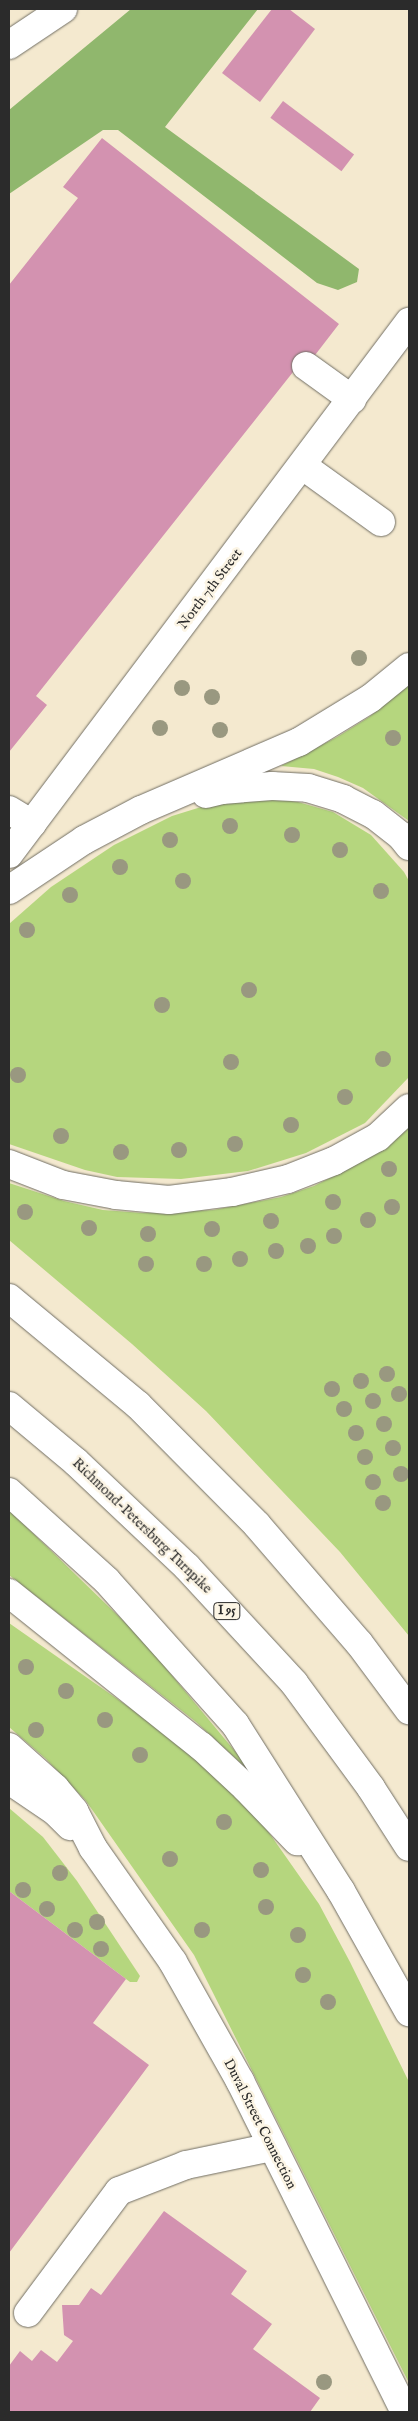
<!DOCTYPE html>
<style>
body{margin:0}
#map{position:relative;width:418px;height:2421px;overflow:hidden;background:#f4e9cf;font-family:"IM FELL English",serif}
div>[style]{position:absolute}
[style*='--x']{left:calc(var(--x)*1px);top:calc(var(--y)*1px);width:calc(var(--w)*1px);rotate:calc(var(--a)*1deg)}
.green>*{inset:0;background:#b5d67e}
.forest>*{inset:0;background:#90b76d}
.building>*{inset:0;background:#d392b0;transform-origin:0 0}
.roads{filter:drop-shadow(0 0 1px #716e64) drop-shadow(0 0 1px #716e64)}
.minor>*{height:28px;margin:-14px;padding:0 14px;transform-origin:14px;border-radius:14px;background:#fff}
.major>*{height:28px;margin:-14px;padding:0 14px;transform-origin:14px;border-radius:14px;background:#fff}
.highway>*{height:28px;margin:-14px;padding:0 14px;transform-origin:14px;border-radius:14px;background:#fff}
.trees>*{width:16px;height:16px;margin:-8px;border-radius:50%;background:#999880}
span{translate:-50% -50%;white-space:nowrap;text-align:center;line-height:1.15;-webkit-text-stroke:5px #fcf5e5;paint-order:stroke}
.shield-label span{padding:1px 4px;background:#fcf5e5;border:1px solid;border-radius:4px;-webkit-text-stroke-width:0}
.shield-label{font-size:12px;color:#2b2b2b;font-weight:700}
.street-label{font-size:14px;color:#2b2b2b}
.frame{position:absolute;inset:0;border:10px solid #2b2b2b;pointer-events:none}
</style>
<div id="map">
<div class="green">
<div style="clip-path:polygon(409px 685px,409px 821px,363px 788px,338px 777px,314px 769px,281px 766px,337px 737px,369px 717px)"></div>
<div style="clip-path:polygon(259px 797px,298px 802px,333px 812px,371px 835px,404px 872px,409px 881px,409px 1077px,365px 1123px,306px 1153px,248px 1171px,181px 1179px,117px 1177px,85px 1170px,9px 1144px,9px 924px,51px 887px,114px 845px,172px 816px,227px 799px)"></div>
<div style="clip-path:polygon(409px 1127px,409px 1636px,340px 1552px,206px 1411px,132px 1344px,9px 1240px,9px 1183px,64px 1201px,103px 1210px,143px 1213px,213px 1210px,281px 1197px,314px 1186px,363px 1161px)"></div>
<div style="clip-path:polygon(9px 1510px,140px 1637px,258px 1779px,196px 1722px,9px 1575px)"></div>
<div style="clip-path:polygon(9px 1623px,193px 1752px,265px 1827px,319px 1904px,350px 1962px,409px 2082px,409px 2383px,194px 1955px,86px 1801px,46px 1759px,9px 1727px)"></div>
<div style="clip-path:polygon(9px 1808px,43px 1837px,77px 1881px,140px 1976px,137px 1982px,130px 1982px,9px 1891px)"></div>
</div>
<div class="forest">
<div style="clip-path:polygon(131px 9px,258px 9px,165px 127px,359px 269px,357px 282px,338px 290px,317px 283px,118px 130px,103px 130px,9px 194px,9px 110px)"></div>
</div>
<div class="building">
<div style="clip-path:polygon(272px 9px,289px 9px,315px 29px,260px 102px,222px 73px)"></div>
<div style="left:283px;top:101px;width:89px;height:21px;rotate:37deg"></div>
<div style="clip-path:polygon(102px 138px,339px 324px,302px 372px,297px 367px,36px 696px,47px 705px,9px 752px,9px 285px,78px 198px,63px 187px)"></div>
<div style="clip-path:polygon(9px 1891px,126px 1979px,93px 2023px,149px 2065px,9px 2253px)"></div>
<div style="clip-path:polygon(164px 2211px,247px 2271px,231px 2294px,272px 2324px,253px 2349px,320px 2398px,310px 2412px,9px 2412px,9px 2366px,20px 2351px,32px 2361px,41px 2350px,57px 2362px,73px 2341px,64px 2335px,62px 2305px,79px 2305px,91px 2288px,101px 2295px)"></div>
</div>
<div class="roads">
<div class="minor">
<div style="--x:306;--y:366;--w:57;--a:35.7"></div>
<div style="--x:303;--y:466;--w:96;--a:35.7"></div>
<div style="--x:9;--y:810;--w:27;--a:31"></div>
<div style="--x:9;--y:1747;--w:62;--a:41.7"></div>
<div style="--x:55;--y:1788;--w:30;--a:50"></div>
<div style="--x:74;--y:1811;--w:42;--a:62.8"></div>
<div style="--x:93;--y:1848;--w:139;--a:54.9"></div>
<div style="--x:173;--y:1962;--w:137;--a:60.6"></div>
<div style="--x:240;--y:2081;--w:370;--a:63.5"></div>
<div style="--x:9;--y:1780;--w:57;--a:34.2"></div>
<div style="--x:56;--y:1812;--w:20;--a:45"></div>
<div style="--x:28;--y:2313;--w:152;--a:-53.3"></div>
<div style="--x:119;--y:2191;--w:72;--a:-21.2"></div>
<div style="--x:186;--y:2165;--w:88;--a:-11.8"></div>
</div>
<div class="major">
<div style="--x:9;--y:854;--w:666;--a:-53.06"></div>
</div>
<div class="highway">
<div style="--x:9;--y:45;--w:65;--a:-33.7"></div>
<div style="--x:206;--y:794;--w:16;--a:-14"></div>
<div style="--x:222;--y:790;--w:50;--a:-4.6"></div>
<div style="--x:272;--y:786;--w:36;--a:3"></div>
<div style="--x:308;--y:788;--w:37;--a:17"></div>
<div style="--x:343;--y:799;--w:34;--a:27"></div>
<div style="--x:373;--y:814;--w:36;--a:38"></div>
<div style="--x:401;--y:836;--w:13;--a:51"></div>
<div style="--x:9;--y:890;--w:90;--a:-33.7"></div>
<div style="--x:84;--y:840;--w:64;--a:-27.8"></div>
<div style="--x:141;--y:810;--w:172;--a:-23.3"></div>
<div style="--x:299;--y:742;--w:84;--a:-31.4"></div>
<div style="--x:371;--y:698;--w:49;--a:-39.2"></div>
<div style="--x:9;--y:1164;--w:58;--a:21.3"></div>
<div style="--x:63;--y:1185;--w:54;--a:10.7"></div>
<div style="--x:116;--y:1195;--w:53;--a:5.4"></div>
<div style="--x:169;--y:1200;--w:64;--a:-7.2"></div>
<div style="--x:232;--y:1192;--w:57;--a:-13.1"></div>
<div style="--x:288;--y:1179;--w:49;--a:-21.4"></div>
<div style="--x:334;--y:1161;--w:50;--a:-28.6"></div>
<div style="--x:378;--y:1137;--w:42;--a:-43.1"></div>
<div style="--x:9;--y:1298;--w:168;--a:39.7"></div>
<div style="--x:138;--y:1405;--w:169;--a:45.2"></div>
<div style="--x:257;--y:1525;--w:156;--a:49.2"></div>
<div style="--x:359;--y:1643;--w:84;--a:53.3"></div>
<div style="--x:9;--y:1406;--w:87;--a:39.9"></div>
<div style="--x:76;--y:1462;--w:153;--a:43.4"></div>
<div style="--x:187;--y:1567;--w:158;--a:47.3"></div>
<div style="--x:294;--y:1683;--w:130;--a:53.7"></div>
<div style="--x:371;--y:1788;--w:70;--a:57.2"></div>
<div style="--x:9;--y:1492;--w:132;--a:42.2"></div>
<div style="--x:107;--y:1581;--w:192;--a:48.2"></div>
<div style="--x:235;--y:1724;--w:198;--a:57.6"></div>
<div style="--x:341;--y:1891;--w:139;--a:60.7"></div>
<div style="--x:9;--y:1593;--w:246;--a:38.6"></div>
<div style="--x:201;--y:1746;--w:62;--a:43"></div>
<div style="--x:246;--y:1788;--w:74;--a:46.1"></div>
</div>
</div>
<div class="trees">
<div style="left:359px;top:658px"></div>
<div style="left:182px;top:688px"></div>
<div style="left:212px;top:697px"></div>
<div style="left:160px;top:728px"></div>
<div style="left:220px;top:730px"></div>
<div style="left:393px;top:738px"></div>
<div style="left:230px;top:826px"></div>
<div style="left:292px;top:835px"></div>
<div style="left:170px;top:840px"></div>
<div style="left:340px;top:850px"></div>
<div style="left:120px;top:867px"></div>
<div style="left:183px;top:881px"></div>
<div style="left:381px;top:891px"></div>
<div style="left:70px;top:895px"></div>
<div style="left:27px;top:930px"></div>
<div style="left:249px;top:990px"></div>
<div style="left:162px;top:1005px"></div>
<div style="left:383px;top:1059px"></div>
<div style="left:231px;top:1062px"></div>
<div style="left:18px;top:1075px"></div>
<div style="left:345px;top:1097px"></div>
<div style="left:291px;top:1125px"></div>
<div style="left:61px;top:1136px"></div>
<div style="left:235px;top:1144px"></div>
<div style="left:179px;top:1150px"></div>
<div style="left:121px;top:1152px"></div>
<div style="left:389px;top:1169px"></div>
<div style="left:333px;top:1202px"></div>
<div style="left:392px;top:1207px"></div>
<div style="left:25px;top:1212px"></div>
<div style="left:368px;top:1220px"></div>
<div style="left:271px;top:1221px"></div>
<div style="left:89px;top:1228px"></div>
<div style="left:212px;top:1229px"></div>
<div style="left:148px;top:1234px"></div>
<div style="left:334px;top:1236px"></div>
<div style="left:308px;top:1246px"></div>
<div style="left:276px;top:1251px"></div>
<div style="left:240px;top:1259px"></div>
<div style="left:146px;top:1264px"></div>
<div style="left:204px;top:1264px"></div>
<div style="left:387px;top:1374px"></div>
<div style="left:361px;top:1381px"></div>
<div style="left:332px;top:1389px"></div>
<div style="left:399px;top:1394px"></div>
<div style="left:373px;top:1401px"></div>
<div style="left:344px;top:1409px"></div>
<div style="left:384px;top:1424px"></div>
<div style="left:356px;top:1433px"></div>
<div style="left:393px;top:1448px"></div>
<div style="left:365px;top:1457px"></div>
<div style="left:401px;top:1474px"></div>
<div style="left:373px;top:1482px"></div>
<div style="left:383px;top:1503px"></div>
<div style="left:26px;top:1667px"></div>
<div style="left:66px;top:1691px"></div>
<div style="left:105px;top:1720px"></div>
<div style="left:36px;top:1730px"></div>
<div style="left:140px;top:1755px"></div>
<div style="left:224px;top:1822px"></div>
<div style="left:170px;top:1859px"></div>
<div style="left:261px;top:1870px"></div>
<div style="left:60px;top:1873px"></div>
<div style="left:23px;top:1890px"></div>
<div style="left:266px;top:1907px"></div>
<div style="left:47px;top:1909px"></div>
<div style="left:97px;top:1922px"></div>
<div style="left:75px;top:1930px"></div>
<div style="left:202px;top:1930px"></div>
<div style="left:298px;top:1935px"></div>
<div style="left:101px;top:1949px"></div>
<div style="left:303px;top:1975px"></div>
<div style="left:328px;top:2002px"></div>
<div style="left:324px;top:2382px"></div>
</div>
<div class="shield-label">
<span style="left:227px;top:1611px">I 95</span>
</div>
<div class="street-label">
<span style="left:210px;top:589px;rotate:-53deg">North 7th Street</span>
<span style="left:142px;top:1526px;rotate:44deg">Richmond-Petersburg Turnpike</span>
<span style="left:260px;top:2124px;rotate:63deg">Duval Street Connection</span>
</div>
<div class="frame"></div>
</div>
